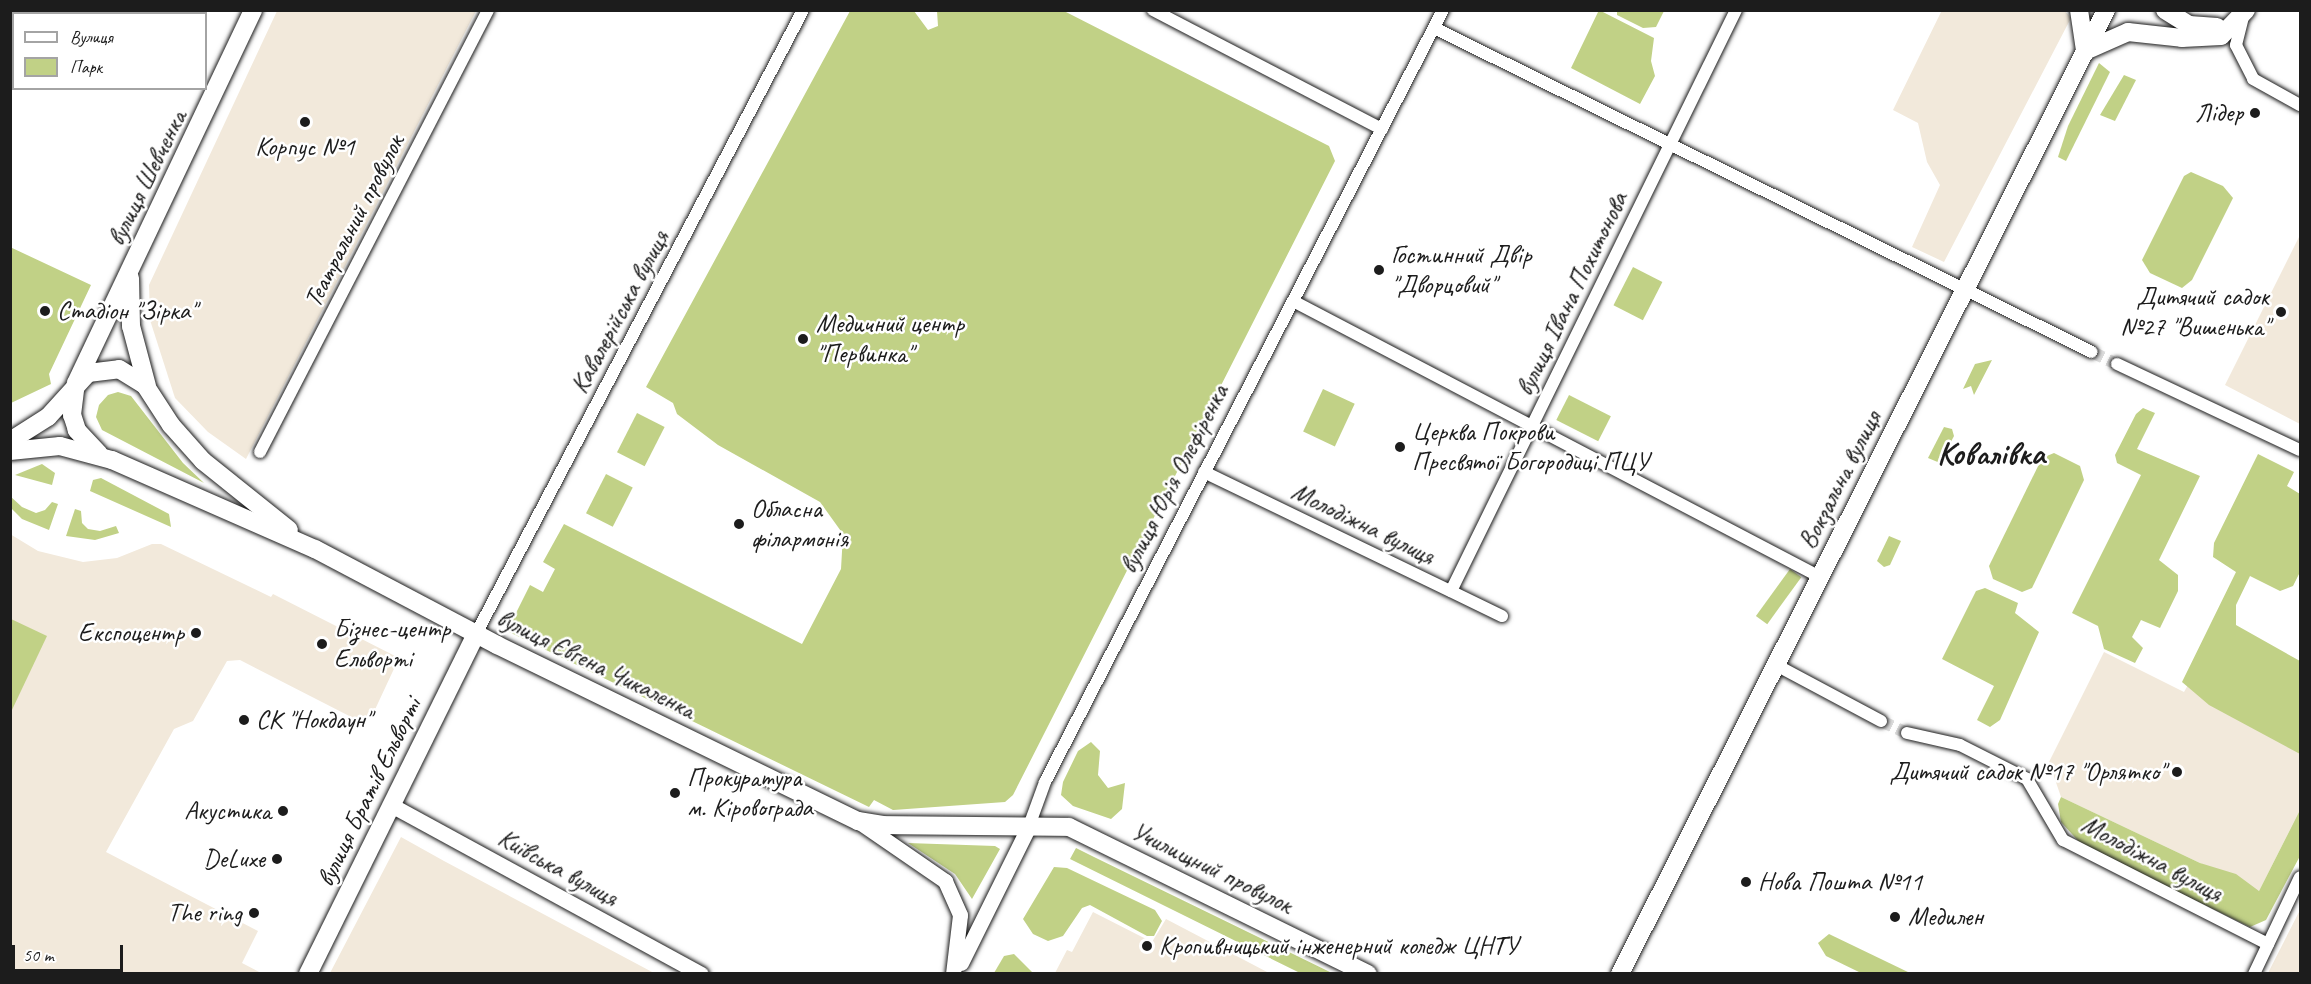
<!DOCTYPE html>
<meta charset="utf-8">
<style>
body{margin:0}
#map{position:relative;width:2311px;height:984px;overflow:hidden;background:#fff;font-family:Caveat,sans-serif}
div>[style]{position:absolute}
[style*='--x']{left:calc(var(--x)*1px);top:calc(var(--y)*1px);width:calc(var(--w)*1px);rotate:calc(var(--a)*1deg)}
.built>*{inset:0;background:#f2e9db}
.green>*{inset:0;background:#c1d186;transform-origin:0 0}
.minor-tunnel>*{height:12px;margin-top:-6px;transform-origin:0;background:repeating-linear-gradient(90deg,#ddd 0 12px,transparent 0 18px)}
.roads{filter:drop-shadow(0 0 2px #1c1c1c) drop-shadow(0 0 2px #1c1c1c)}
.minor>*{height:12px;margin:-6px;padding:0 6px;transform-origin:6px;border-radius:6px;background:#fff}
.tertiary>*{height:15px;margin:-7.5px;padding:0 7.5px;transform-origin:7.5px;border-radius:7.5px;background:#fff}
.secondary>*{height:18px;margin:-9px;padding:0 9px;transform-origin:9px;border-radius:9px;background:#fff}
.dots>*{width:16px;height:16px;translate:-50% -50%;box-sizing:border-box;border:3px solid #fff;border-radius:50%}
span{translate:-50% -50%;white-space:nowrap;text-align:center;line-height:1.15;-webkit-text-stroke:5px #fff;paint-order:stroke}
.poi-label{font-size:26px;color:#1c1c1c}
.right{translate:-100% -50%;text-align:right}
.left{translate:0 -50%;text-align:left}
.street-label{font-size:26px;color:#1c1c1c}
.district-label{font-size:32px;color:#1c1c1c;font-weight:700}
.frame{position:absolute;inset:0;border:12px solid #1c1c1c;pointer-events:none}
.legend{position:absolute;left:12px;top:12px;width:195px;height:78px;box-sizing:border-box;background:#fff;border:2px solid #a4a4a4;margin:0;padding:8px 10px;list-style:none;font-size:18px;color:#1c1c1c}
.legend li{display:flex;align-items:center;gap:12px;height:30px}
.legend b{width:30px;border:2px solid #a4a4a4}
.scale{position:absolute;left:12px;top:945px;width:111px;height:27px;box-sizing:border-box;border:3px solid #1c1c1c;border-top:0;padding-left:8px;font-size:18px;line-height:21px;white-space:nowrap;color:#1c1c1c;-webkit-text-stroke:4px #fff;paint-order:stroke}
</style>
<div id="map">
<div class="built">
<div style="clip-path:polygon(1942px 10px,2065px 11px,2071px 18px,1944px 262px,1912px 247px,1940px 185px,1927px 162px,1918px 123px,1893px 110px)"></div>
<div style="clip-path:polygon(277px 11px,476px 11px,246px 459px,208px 432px,175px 398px,150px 320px,149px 285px)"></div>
<div style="clip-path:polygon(2299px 237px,2300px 238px,2300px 424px,2225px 385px)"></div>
<div style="clip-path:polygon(10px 534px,38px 551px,83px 562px,117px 558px,152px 544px,161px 544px,271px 597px,273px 594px,399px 658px,372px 716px,361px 722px,240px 660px,227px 661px,193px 721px,174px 729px,106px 852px,258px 931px,242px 963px,261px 973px,11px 973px)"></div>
<div style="clip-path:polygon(2207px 651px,2300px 698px,2300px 810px,2259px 891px,2061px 797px,2049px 762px,2104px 652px,2184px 692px)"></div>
<div style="clip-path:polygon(401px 837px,444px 861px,654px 973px,330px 973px)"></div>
<div style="clip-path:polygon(2300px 910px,2300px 973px,2268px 973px)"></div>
<div style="clip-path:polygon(1093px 912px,1152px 942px,1166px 919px,1269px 973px,1055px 973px,1067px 950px,1072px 952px)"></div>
</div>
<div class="green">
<div style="clip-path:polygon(1599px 10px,1654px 38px,1651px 61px,1655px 76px,1640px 104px,1571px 68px)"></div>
<div style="clip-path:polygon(850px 11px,914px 11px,928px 30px,938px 26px,937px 11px,1064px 11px,1329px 146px,1335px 161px,1013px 795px,1005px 802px,893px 810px,874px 800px,869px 807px,507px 631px,530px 585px,543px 592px,555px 569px,543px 562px,564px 524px,802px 644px,841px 569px,843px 534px,820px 502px,718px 445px,677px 414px,673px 403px,646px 387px)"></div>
<div style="clip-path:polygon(1617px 11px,1617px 10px,1664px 11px,1656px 27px,1643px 28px,1617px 15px)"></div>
<div style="clip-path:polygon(2099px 63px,2110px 72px,2066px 161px,2058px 157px,2068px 126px)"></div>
<div style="clip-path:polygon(2124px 75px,2136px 80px,2115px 121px,2100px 115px)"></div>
<div style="clip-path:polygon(2191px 172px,2223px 186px,2233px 198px,2192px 280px,2182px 288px,2150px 273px,2142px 260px,2184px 176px)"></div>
<div style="clip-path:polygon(10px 247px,91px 285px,49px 374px,51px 384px,11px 403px)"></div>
<div style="left:1633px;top:267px;width:33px;height:43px;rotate:27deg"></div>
<div style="clip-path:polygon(1992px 360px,1974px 395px,1971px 386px,1963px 389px,1975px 364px)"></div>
<div style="left:1323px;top:389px;width:35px;height:47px;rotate:25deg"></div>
<div style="clip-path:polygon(118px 392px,131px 396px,183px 463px,204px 483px,102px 430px,96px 417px,99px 405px,108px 395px)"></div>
<div style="left:1569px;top:395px;width:47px;height:28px;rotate:27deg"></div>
<div style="clip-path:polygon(2143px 408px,2155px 413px,2137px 449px,2200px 476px,2159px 560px,2178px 575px,2178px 591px,2160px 628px,2141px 620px,2132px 637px,2143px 648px,2135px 663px,2104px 649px,2098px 626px,2072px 613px,2141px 475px,2117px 463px,2115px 455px,2136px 414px)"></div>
<div style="left:637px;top:413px;width:31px;height:44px;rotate:27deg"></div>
<div style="clip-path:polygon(1944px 427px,1952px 429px,1954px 436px,1940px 463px,1928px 458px)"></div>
<div style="clip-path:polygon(2054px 453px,2080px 466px,2084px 480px,2032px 588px,2022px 592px,1993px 579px,1989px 566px,2042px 458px)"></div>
<div style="clip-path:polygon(2258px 454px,2294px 472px,2287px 486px,2300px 494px,2300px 572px,2293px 586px,2280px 591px,2250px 576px,2236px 605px,2236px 625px,2300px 661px,2300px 754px,2209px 705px,2182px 682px,2236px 572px,2213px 557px,2214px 543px)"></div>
<div style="clip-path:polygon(42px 464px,55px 473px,52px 485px,15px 475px)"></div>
<div style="left:606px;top:474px;width:30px;height:44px;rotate:27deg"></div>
<div style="clip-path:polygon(101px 478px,169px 514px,171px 527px,90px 491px,93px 480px)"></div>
<div style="clip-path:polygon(10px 496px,22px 507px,36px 513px,45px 510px,52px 502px,58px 504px,49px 530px,22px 519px,11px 508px)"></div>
<div style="clip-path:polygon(75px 509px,81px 511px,82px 523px,88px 529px,100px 531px,116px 526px,119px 533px,95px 540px,66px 536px)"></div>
<div style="clip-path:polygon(1889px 536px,1901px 541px,1890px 565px,1884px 567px,1877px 561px)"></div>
<div style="left:1790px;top:569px;width:14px;height:58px;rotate:36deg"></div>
<div style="clip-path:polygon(1985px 588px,2018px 603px,2015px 613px,2039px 632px,2000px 720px,1990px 727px,1977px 720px,1994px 686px,1942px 659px,1976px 591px)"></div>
<div style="clip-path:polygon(11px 619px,47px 636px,11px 712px)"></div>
<div style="clip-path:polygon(1091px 742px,1100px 751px,1098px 775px,1108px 788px,1125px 783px,1122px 809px,1111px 819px,1073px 806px,1061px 795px,1063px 782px,1078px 751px)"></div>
<div style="clip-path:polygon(2061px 797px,2200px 863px,2236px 874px,2259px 891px,2300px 810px,2300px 856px,2266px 920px,2250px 927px,2082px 845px,2061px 822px,2058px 804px)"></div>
<div style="clip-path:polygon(908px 843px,995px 846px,1000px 849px,972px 899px,955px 874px)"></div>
<div style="clip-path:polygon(1076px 848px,1094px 857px,1332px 973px,1300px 973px,1070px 859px)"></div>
<div style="clip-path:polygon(1054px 867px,1067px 868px,1155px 910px,1162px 921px,1154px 936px,1147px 936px,1090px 905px,1082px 908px,1063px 936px,1048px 941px,1033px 934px,1023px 919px)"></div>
<div style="clip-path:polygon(1829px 934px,1910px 973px,1861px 973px,1826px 956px,1818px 943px)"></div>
<div style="clip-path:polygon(1014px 954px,1033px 973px,994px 973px,1004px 956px)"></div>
</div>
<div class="minor-tunnel">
<div style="--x:2092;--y:352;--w:28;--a:26"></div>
<div style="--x:1881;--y:721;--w:29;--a:25"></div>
</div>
<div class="roads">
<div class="minor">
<div style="--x:1153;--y:10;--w:258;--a:27.5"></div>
<div style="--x:2243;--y:17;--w:29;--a:104"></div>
<div style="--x:2236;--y:45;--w:38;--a:63"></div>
<div style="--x:2253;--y:79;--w:54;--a:29"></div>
<div style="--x:1434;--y:28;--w:733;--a:26.22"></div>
<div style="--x:1293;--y:301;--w:595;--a:27.64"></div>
<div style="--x:2117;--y:364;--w:202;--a:25.2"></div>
<div style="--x:260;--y:452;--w:497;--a:-62.7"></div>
<div style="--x:1204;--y:472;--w:331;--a:25.8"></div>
<div style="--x:1451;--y:591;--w:647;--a:-63.87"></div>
<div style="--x:476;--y:634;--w:704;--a:-62.34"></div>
<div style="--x:1776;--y:665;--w:119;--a:28.1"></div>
<div style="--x:1907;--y:733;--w:54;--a:12.8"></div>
<div style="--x:1960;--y:745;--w:75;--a:26.9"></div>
<div style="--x:2027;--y:779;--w:71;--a:59.5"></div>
<div style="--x:2063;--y:840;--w:230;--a:26.9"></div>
<div style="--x:1029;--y:826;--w:47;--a:-70"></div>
<div style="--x:1045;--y:782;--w:869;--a:-62.73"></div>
<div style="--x:2254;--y:974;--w:107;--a:-64.6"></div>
</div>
<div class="tertiary">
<div style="--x:391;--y:805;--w:353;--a:28.6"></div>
<div style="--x:858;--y:821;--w:106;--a:34.6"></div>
<div style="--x:945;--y:881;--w:37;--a:66"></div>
<div style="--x:960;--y:915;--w:59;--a:96.8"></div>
<div style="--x:961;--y:963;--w:153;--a:-63.6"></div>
</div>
<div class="secondary">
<div style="--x:2079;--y:10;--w:40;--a:81.5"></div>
<div style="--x:2165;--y:10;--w:28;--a:32"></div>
<div style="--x:2189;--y:25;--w:28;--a:4"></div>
<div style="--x:2085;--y:51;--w:47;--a:-23.8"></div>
<div style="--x:2128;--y:32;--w:54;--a:6.3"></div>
<div style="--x:2182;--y:38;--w:39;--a:-3"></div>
<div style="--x:2221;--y:36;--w:36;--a:-46"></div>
<div style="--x:130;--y:278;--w:48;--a:88.8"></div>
<div style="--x:131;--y:326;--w:62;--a:75.1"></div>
<div style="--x:10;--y:441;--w:45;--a:-32.3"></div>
<div style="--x:48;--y:417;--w:59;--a:-47.7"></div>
<div style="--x:88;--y:373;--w:31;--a:-7"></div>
<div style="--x:119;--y:369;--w:31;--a:32"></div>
<div style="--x:145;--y:385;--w:48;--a:57"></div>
<div style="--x:171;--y:425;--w:48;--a:48.4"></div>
<div style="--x:203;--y:461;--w:110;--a:38.7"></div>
<div style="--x:10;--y:451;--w:50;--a:-5.7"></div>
<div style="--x:60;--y:446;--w:54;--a:15.1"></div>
<div style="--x:112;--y:460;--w:222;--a:23.7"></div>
<div style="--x:315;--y:549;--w:206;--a:27.8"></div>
<div style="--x:497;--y:645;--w:402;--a:26"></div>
<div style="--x:858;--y:821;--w:25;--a:9"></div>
<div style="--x:883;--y:825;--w:186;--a:0.6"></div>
<div style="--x:1069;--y:827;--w:333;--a:26.2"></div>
<div style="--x:99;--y:454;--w:33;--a:-133"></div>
<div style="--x:77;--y:430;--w:16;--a:-108"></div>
<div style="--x:72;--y:415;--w:32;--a:-83"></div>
<div style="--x:76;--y:383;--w:413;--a:-64.6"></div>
<div style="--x:308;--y:974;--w:379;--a:-63.7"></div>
<div style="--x:1620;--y:974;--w:1080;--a:-63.25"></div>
</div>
</div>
<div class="dots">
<div style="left:2255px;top:113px;background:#1c1c1c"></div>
<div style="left:305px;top:122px;background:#1c1c1c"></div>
<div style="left:1379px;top:270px;background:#1c1c1c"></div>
<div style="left:45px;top:311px;background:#1c1c1c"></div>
<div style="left:2281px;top:312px;background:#1c1c1c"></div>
<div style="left:803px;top:339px;background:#1c1c1c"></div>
<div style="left:1400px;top:447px;background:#1c1c1c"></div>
<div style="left:739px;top:524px;background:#1c1c1c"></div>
<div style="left:196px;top:633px;background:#1c1c1c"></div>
<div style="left:322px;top:644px;background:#1c1c1c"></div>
<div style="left:244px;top:720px;background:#1c1c1c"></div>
<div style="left:2177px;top:772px;background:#1c1c1c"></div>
<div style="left:675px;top:793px;background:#1c1c1c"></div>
<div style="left:283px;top:811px;background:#1c1c1c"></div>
<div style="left:277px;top:859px;background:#1c1c1c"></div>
<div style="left:1746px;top:882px;background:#1c1c1c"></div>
<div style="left:254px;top:913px;background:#1c1c1c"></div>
<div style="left:1895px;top:917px;background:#1c1c1c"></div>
<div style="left:1147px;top:946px;background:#1c1c1c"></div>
</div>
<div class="poi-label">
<span class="right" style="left:2243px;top:113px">Лідер</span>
<span style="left:305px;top:147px">Корпус №1</span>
<span class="left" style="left:1391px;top:270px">Гостинний Двір<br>"Дворцовий"</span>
<span class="right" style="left:2269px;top:312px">Дитячий садок<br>№27 "Вишенька"</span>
<span class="left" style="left:57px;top:311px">Стадіон "Зірка"</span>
<span class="left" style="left:816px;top:339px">Медичний центр<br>"Первинка"</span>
<span class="left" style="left:1412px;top:447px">Церква Покрови<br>Пресвятої Богородиці ПЦУ</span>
<span class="left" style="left:751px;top:524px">Обласна<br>філармонія</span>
<span class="left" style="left:334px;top:644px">Бізнес-центр<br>Ельворті</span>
<span class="right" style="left:184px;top:633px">Експоцентр</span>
<span class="left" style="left:256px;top:720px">СК "Нокдаун"</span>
<span class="right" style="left:2165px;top:772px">Дитячий садок №17 "Орлятко"</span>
<span class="left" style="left:687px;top:793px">Прокуратура<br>м. Кіровограда</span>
<span class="right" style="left:271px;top:811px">Акустика</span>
<span class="right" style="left:265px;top:859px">DeLuxe</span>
<span class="left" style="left:1758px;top:882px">Нова Пошта №11</span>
<span class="right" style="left:242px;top:913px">The ring</span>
<span class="left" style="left:1908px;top:917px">Медилен</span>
<span class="left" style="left:1159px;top:946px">Кропивницький інженерний коледж ЦНТУ</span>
</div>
<div class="street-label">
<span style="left:147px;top:178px;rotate:-64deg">вулиця Шевченка</span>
<span style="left:354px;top:221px;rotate:-63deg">Театральний провулок</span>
<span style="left:1572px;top:294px;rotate:-64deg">вулиця Івана Похитонова</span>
<span style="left:620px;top:312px;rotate:-62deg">Кавалерійська вулиця</span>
<span style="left:1174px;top:479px;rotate:-63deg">вулиця Юрія Олефіренка</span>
<span style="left:1840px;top:480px;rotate:-63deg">Вокзальна вулиця</span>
<span style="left:1363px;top:524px;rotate:26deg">Молодіжна вулиця</span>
<span style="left:596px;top:664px;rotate:26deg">вулиця Євгена Чикаленка</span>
<span style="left:369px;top:792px;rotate:-64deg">вулиця Братів Ельворті</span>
<span style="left:2152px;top:859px;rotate:28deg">Молодіжна вулиця</span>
<span style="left:558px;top:868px;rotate:29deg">Київська вулиця</span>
<span style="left:1212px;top:868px;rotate:26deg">Училищний провулок</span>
</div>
<div class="district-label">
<span style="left:1991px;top:454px">Ковалівка</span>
</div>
<div class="frame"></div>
<ul class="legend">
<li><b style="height:8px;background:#fff"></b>Вулиця</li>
<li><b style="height:16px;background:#c1d186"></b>Парк</li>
</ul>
<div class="scale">50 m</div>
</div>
